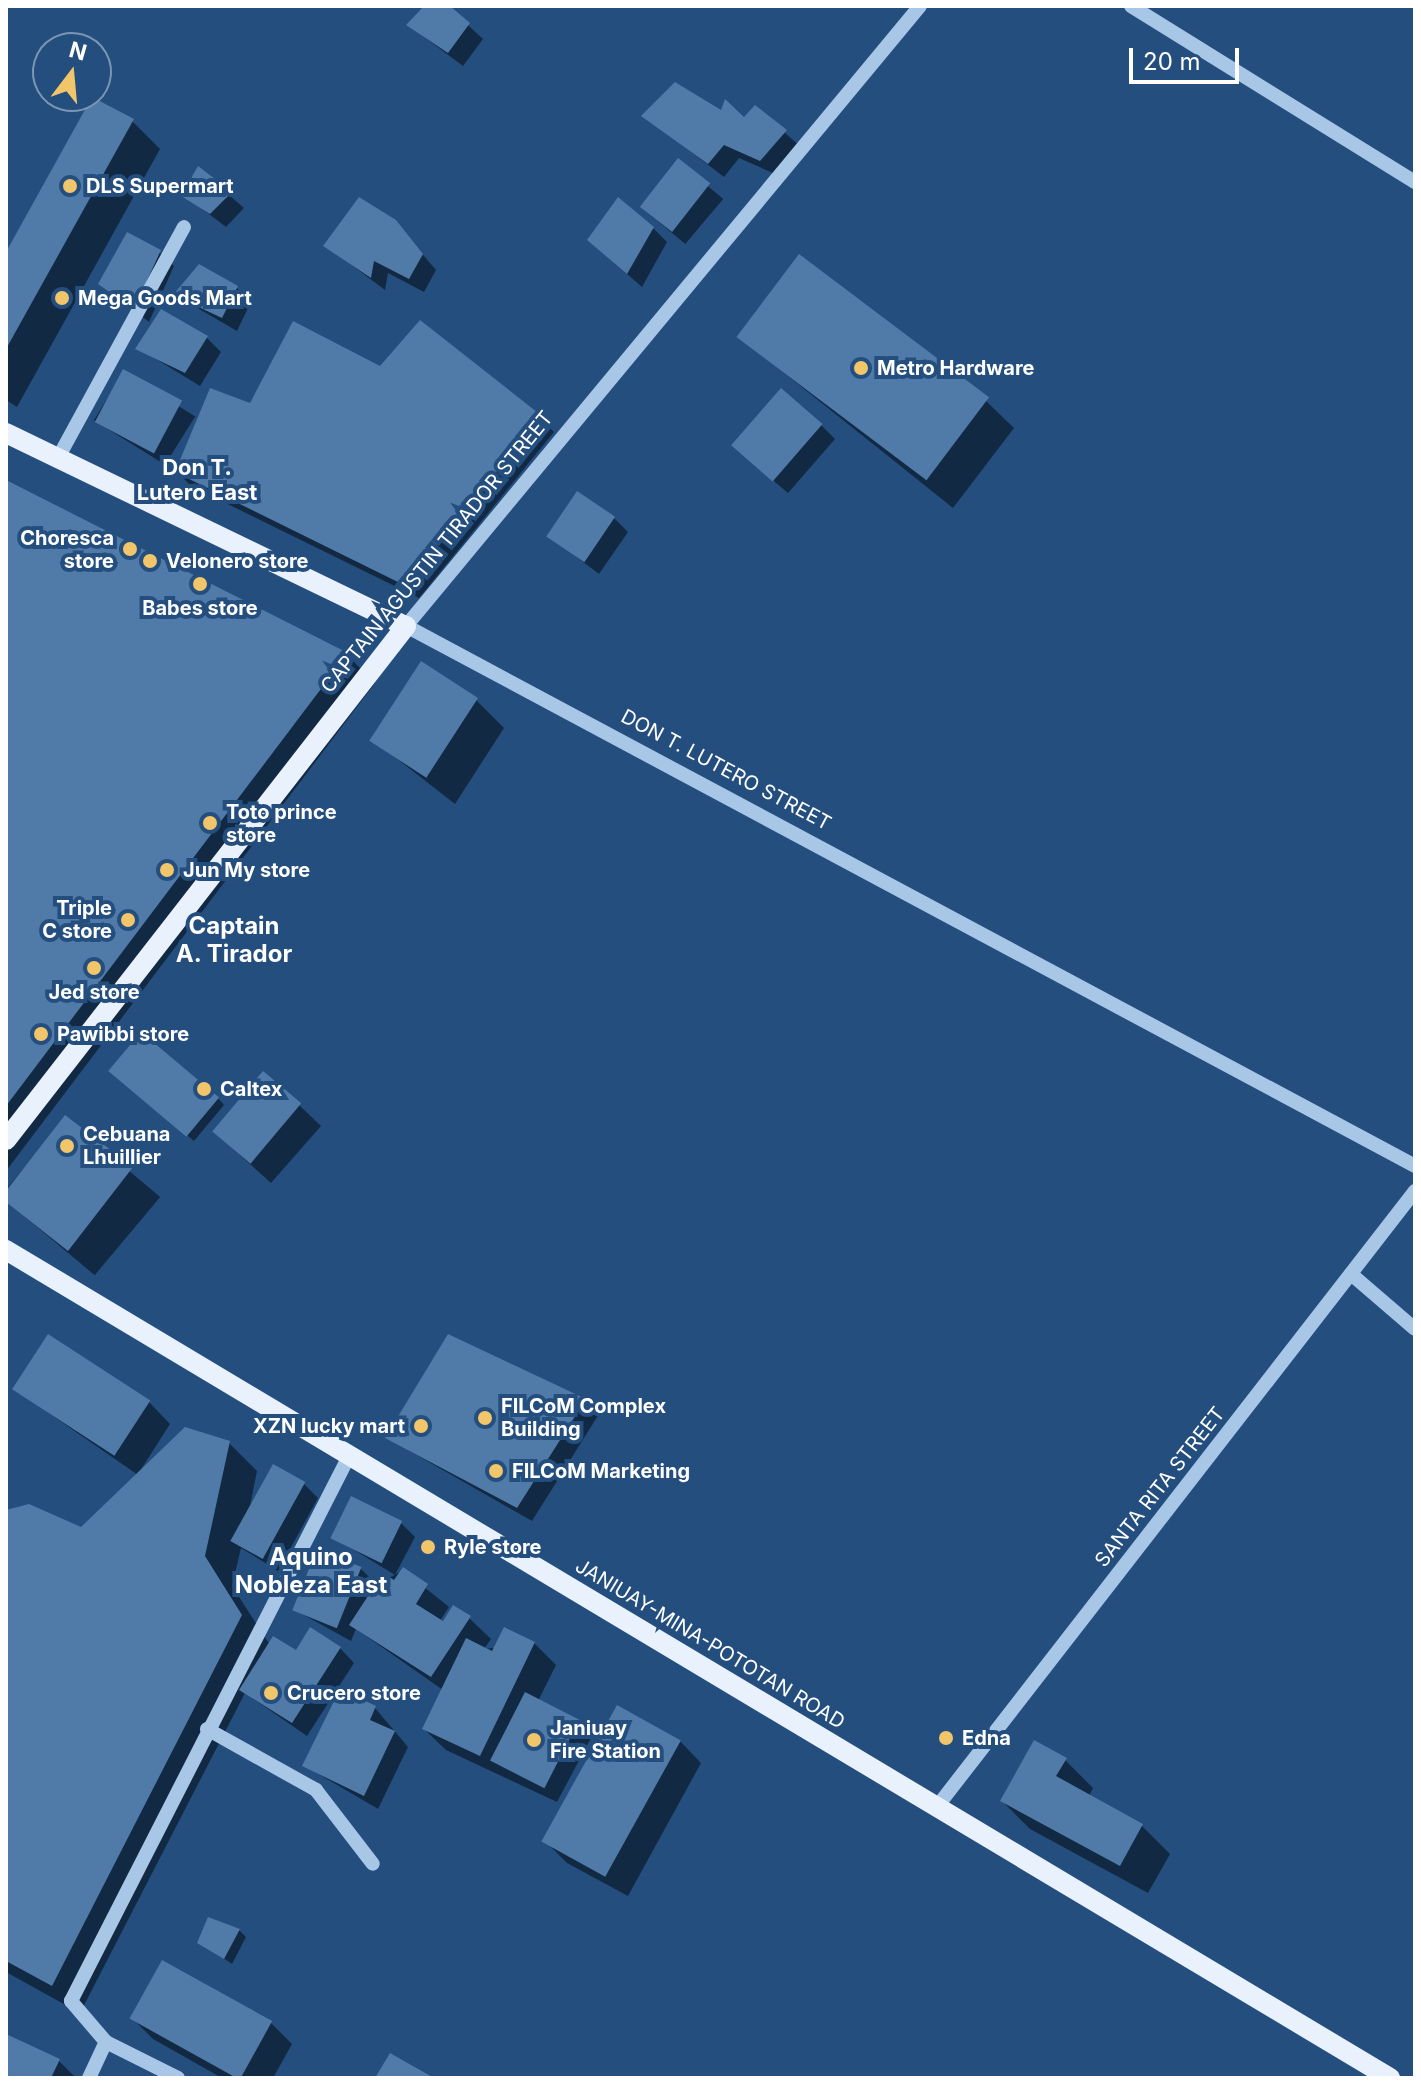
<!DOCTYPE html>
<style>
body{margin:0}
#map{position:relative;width:1421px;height:2084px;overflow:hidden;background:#234e7e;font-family:Inter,sans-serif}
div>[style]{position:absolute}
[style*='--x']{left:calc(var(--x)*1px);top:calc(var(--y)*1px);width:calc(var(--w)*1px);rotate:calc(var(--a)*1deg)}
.shadow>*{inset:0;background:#0007;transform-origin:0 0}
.building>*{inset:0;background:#507ba9;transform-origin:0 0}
.minor>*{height:14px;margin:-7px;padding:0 7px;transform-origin:7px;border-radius:7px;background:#a8c6e6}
.major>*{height:20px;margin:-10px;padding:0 10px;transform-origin:10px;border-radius:10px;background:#e9f1fd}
.dots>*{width:22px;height:22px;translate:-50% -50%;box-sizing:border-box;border:4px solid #234e7e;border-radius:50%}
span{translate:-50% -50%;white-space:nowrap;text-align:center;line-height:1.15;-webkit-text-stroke:8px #234e7e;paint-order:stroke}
.poi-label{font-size:20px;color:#fff;font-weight:700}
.left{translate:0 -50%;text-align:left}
.right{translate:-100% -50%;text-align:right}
.street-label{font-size:20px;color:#fff}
.neighbourhood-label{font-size:22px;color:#fff;font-weight:700}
.quarter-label{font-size:24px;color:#fff;font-weight:700}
.frame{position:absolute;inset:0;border:8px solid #fff;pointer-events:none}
.north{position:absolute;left:32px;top:32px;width:80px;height:80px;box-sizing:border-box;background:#234e7e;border:2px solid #7b95b2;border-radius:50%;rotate:16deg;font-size:22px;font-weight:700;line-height:32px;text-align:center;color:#fff}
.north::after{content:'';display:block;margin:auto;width:28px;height:36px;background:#f1c66b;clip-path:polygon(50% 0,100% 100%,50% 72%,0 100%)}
.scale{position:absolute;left:1129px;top:48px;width:110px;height:36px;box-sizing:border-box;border:4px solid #fff;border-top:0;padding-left:10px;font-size:24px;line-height:28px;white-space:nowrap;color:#fff;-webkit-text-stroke:6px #234e7e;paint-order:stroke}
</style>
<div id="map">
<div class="shadow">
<div style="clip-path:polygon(426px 6px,447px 6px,483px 39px,463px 66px,408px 25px)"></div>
<div style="clip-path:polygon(755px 107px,800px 146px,775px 174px,739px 158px,724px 177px,644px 116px,744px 120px)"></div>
<div style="clip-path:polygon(132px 121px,160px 149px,17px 407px,6px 400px,6px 256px)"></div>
<div style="left:678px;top:161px;width:59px;height:59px;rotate:40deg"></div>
<div style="clip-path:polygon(199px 169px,244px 208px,226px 227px,184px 195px)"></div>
<div style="clip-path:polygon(395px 222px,436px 270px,424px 292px,388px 273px,385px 290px,326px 246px)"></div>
<div style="clip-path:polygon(653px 228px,667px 242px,642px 287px,604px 254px)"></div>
<div style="clip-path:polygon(159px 252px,174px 266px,149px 322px,101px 283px)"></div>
<div style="clip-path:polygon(237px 288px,251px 302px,237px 331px,175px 295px)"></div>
<div style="clip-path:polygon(738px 336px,986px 401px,1014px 428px,953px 508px)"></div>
<div style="clip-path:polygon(207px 338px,221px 352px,200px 386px,138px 348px)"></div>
<div style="clip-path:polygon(380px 368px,540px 418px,554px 432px,419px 598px,191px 486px,177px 472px,251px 406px)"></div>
<div style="left:124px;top:372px;width:84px;height:57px;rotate:32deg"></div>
<div style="clip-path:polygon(821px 425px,835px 439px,788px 493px,748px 459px)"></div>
<div style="clip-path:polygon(6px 482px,347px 655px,375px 683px,6px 1171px)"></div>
<div style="clip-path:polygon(614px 518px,628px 532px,599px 574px,549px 536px)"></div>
<div style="clip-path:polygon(476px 700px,504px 728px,455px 804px,373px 740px)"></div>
<div style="clip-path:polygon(117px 1077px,218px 1098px,224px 1105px,194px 1141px)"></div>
<div style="clip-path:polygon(299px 1105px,321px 1126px,271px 1183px,213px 1131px)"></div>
<div style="left:66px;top:1118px;width:123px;height:102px;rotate:40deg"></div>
<div style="clip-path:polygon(14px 1389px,149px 1402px,170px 1424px,140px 1471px,229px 1443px,257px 1471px,250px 1506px,273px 1466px,304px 1484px,318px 1498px,278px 1571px,241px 1548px,232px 1586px,270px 1645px,296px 1652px,340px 1648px,354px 1663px,307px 1736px,245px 1693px,80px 2013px,6px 1972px,6px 1513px,82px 1530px,138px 1475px)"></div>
<div style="clip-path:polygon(585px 1400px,599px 1414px,532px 1521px,387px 1438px)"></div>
<div style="clip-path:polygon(400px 1522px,415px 1537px,395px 1575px,333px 1537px)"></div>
<div style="clip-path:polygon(318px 1551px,361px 1569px,377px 1585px,403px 1570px,449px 1607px,440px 1621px,469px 1618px,491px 1639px,484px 1649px,534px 1643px,556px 1665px,538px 1701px,592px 1736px,557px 1802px,446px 1750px,424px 1729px,443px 1690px,356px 1629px,351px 1641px,293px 1609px)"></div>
<div style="clip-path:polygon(340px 1692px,375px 1708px,408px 1747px,378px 1809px,305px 1766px)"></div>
<div style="clip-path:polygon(680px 1741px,701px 1763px,628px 1896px,567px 1863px,545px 1841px)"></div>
<div style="clip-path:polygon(1065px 1760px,1093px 1788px,1089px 1796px,1142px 1826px,1170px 1854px,1148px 1893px,1030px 1829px,1002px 1801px)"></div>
<div style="clip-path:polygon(239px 1930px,246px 1937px,232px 1964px,200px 1942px)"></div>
<div style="clip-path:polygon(132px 2018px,271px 2023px,292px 2044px,273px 2078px,222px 2078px,153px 2039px)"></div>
<div style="clip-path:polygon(6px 2036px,59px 2061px,76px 2078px,6px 2078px)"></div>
</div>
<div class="building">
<div style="clip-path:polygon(424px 6px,450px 6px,470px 23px,448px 53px,406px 25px)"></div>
<div style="clip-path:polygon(675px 82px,721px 110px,725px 99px,744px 117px,755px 105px,787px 130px,760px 161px,724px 145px,708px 164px,641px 116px)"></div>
<div style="clip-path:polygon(92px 97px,134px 119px,6px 349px,6px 252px)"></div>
<div style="left:678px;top:158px;width:41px;height:62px;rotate:38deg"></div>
<div style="clip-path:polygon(198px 166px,232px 192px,210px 214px,181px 196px)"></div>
<div style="clip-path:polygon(359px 197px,396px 220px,423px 254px,409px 279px,374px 261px,371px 278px,323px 246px)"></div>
<div style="clip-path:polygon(618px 197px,654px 227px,627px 274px,587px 240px)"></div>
<div style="clip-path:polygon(127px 232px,161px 250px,134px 309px,98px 284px)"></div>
<div style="left:799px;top:254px;width:238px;height:104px;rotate:37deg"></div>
<div style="clip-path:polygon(199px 264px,238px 286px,222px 318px,173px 295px)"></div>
<div style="clip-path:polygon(161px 309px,208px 336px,185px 373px,135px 349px)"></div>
<div style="clip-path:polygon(420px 320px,542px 416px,404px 585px,175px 472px,210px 388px,250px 403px,293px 321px,380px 366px)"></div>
<div style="left:123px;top:369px;width:67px;height:60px;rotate:28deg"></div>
<div style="left:781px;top:388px;width:55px;height:76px;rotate:41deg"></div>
<div style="clip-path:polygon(6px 480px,348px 653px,6px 1106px)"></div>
<div style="left:577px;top:491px;width:46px;height:55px;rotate:34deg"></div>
<div style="left:421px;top:661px;width:68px;height:95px;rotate:33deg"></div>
<div style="left:141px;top:1032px;width:102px;height:51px;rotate:40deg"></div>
<div style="left:263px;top:1071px;width:50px;height:79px;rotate:40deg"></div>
<div style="clip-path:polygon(65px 1115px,133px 1167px,68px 1251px,6px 1202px,6px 1191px)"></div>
<div style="left:48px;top:1334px;width:122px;height:66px;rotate:33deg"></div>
<div style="clip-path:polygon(448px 1334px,586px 1399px,517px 1508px,385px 1438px)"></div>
<div style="clip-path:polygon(185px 1427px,230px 1441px,205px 1556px,242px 1615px,52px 1986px,6px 1961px,6px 1510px,29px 1504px,81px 1527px)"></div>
<div style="left:273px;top:1464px;width:37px;height:88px;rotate:29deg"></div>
<div style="left:351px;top:1496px;width:57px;height:47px;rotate:26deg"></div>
<div style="left:317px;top:1549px;width:48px;height:66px;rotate:22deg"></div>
<div style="clip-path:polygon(403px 1567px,428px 1584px,416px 1604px,443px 1621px,453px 1605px,471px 1616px,431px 1677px,349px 1625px,383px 1573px,394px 1580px)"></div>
<div style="clip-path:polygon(310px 1627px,341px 1647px,292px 1723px,239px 1690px,273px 1636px,296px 1650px)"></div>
<div style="clip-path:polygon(504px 1627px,535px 1642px,480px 1756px,422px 1729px,466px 1638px,492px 1651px)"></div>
<div style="clip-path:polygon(340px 1689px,376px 1706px,370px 1720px,395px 1731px,364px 1796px,302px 1766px)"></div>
<div style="left:525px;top:1692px;width:61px;height:77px;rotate:27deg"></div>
<div style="left:617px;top:1705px;width:73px;height:156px;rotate:29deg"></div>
<div style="clip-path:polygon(1034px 1740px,1067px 1758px,1056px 1776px,1143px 1824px,1120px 1866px,1000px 1801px)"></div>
<div style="clip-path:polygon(208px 1917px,240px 1929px,224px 1959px,197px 1943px)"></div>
<div style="left:162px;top:1960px;width:126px;height:67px;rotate:29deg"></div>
<div style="clip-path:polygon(6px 2034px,60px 2059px,51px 2078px,6px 2078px)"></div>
<div style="clip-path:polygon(390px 2053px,434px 2078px,375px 2078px)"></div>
</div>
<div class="minor">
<div style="--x:920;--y:6;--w:805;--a:129.66"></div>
<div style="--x:406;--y:626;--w:1144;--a:28.15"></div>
<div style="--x:1131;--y:6;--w:334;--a:31.8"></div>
<div style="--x:58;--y:458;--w:263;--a:-61.4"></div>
<div style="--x:1351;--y:1274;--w:84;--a:40.7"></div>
<div style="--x:207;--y:1729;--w:125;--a:29.2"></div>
<div style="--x:316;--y:1790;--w:93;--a:52.4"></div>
<div style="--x:936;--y:1808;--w:781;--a:-52.18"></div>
<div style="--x:89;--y:2078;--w:40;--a:-65"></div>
<div style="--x:178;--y:2078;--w:80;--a:-153.4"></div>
<div style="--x:106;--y:2042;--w:54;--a:-130.5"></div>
<div style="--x:71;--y:2001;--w:612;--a:-62.97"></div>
</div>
<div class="major">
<div style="--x:6;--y:433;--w:444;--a:25.8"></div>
<div style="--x:406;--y:626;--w:651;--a:127.89"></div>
<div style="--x:6;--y:1250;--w:1613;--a:30.89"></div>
</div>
<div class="dots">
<div style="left:70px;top:186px;background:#f1c66b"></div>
<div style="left:62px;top:298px;background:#f1c66b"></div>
<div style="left:861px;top:368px;background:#f1c66b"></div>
<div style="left:130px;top:549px;background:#f1c66b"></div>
<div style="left:150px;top:561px;background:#f1c66b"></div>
<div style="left:200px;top:584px;background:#f1c66b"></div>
<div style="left:210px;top:823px;background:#f1c66b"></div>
<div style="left:167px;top:870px;background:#f1c66b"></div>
<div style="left:128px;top:920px;background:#f1c66b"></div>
<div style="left:94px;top:968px;background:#f1c66b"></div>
<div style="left:41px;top:1034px;background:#f1c66b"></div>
<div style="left:204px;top:1089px;background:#f1c66b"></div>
<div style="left:67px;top:1146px;background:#f1c66b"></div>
<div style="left:485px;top:1418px;background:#f1c66b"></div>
<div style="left:421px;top:1426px;background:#f1c66b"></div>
<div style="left:496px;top:1471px;background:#f1c66b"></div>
<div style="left:428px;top:1547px;background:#f1c66b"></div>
<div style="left:271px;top:1693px;background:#f1c66b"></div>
<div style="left:946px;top:1738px;background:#f1c66b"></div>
<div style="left:534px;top:1740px;background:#f1c66b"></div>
</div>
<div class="poi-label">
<span class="left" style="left:86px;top:186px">DLS Supermart</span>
<span class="left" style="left:78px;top:298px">Mega Goods Mart</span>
<span class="left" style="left:877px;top:368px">Metro Hardware</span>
<span class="right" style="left:114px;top:550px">Choresca<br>store</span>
<span class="left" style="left:166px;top:561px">Velonero store</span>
<span style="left:200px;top:608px">Babes store</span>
<span class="left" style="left:226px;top:824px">Toto prince<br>store</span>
<span class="left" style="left:183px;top:870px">Jun My store</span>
<span class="right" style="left:112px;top:920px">Triple<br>C store</span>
<span style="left:94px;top:992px">Jed store</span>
<span class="left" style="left:57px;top:1034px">Pawibbi store</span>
<span class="left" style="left:220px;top:1089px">Caltex</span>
<span class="left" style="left:83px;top:1146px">Cebuana<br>Lhuillier</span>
<span class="left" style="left:501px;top:1418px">FILCoM Complex<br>Building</span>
<span class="right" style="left:405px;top:1426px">XZN lucky mart</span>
<span class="left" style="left:512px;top:1471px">FILCoM Marketing</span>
<span class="left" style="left:444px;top:1547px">Ryle store</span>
<span class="left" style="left:287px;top:1693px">Crucero store</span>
<span class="left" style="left:550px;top:1740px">Janiuay<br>Fire Station</span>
<span class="left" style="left:962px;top:1738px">Edna</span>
</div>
<div class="street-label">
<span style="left:437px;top:552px;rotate:-51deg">CAPTAIN AGUSTIN TIRADOR STREET</span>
<span style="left:726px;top:770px;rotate:28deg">DON T. LUTERO STREET</span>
<span style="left:1160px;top:1487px;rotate:-52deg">SANTA RITA STREET</span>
<span style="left:710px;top:1644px;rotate:31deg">JANIUAY-MINA-POTOTAN ROAD</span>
</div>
<div class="neighbourhood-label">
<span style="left:197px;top:480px">Don T.<br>Lutero East</span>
</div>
<div class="quarter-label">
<span style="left:234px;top:940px">Captain<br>A. Tirador</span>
<span style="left:311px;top:1571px">Aquino<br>Nobleza East</span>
</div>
<div class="frame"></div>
<div class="north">N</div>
<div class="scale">20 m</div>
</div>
